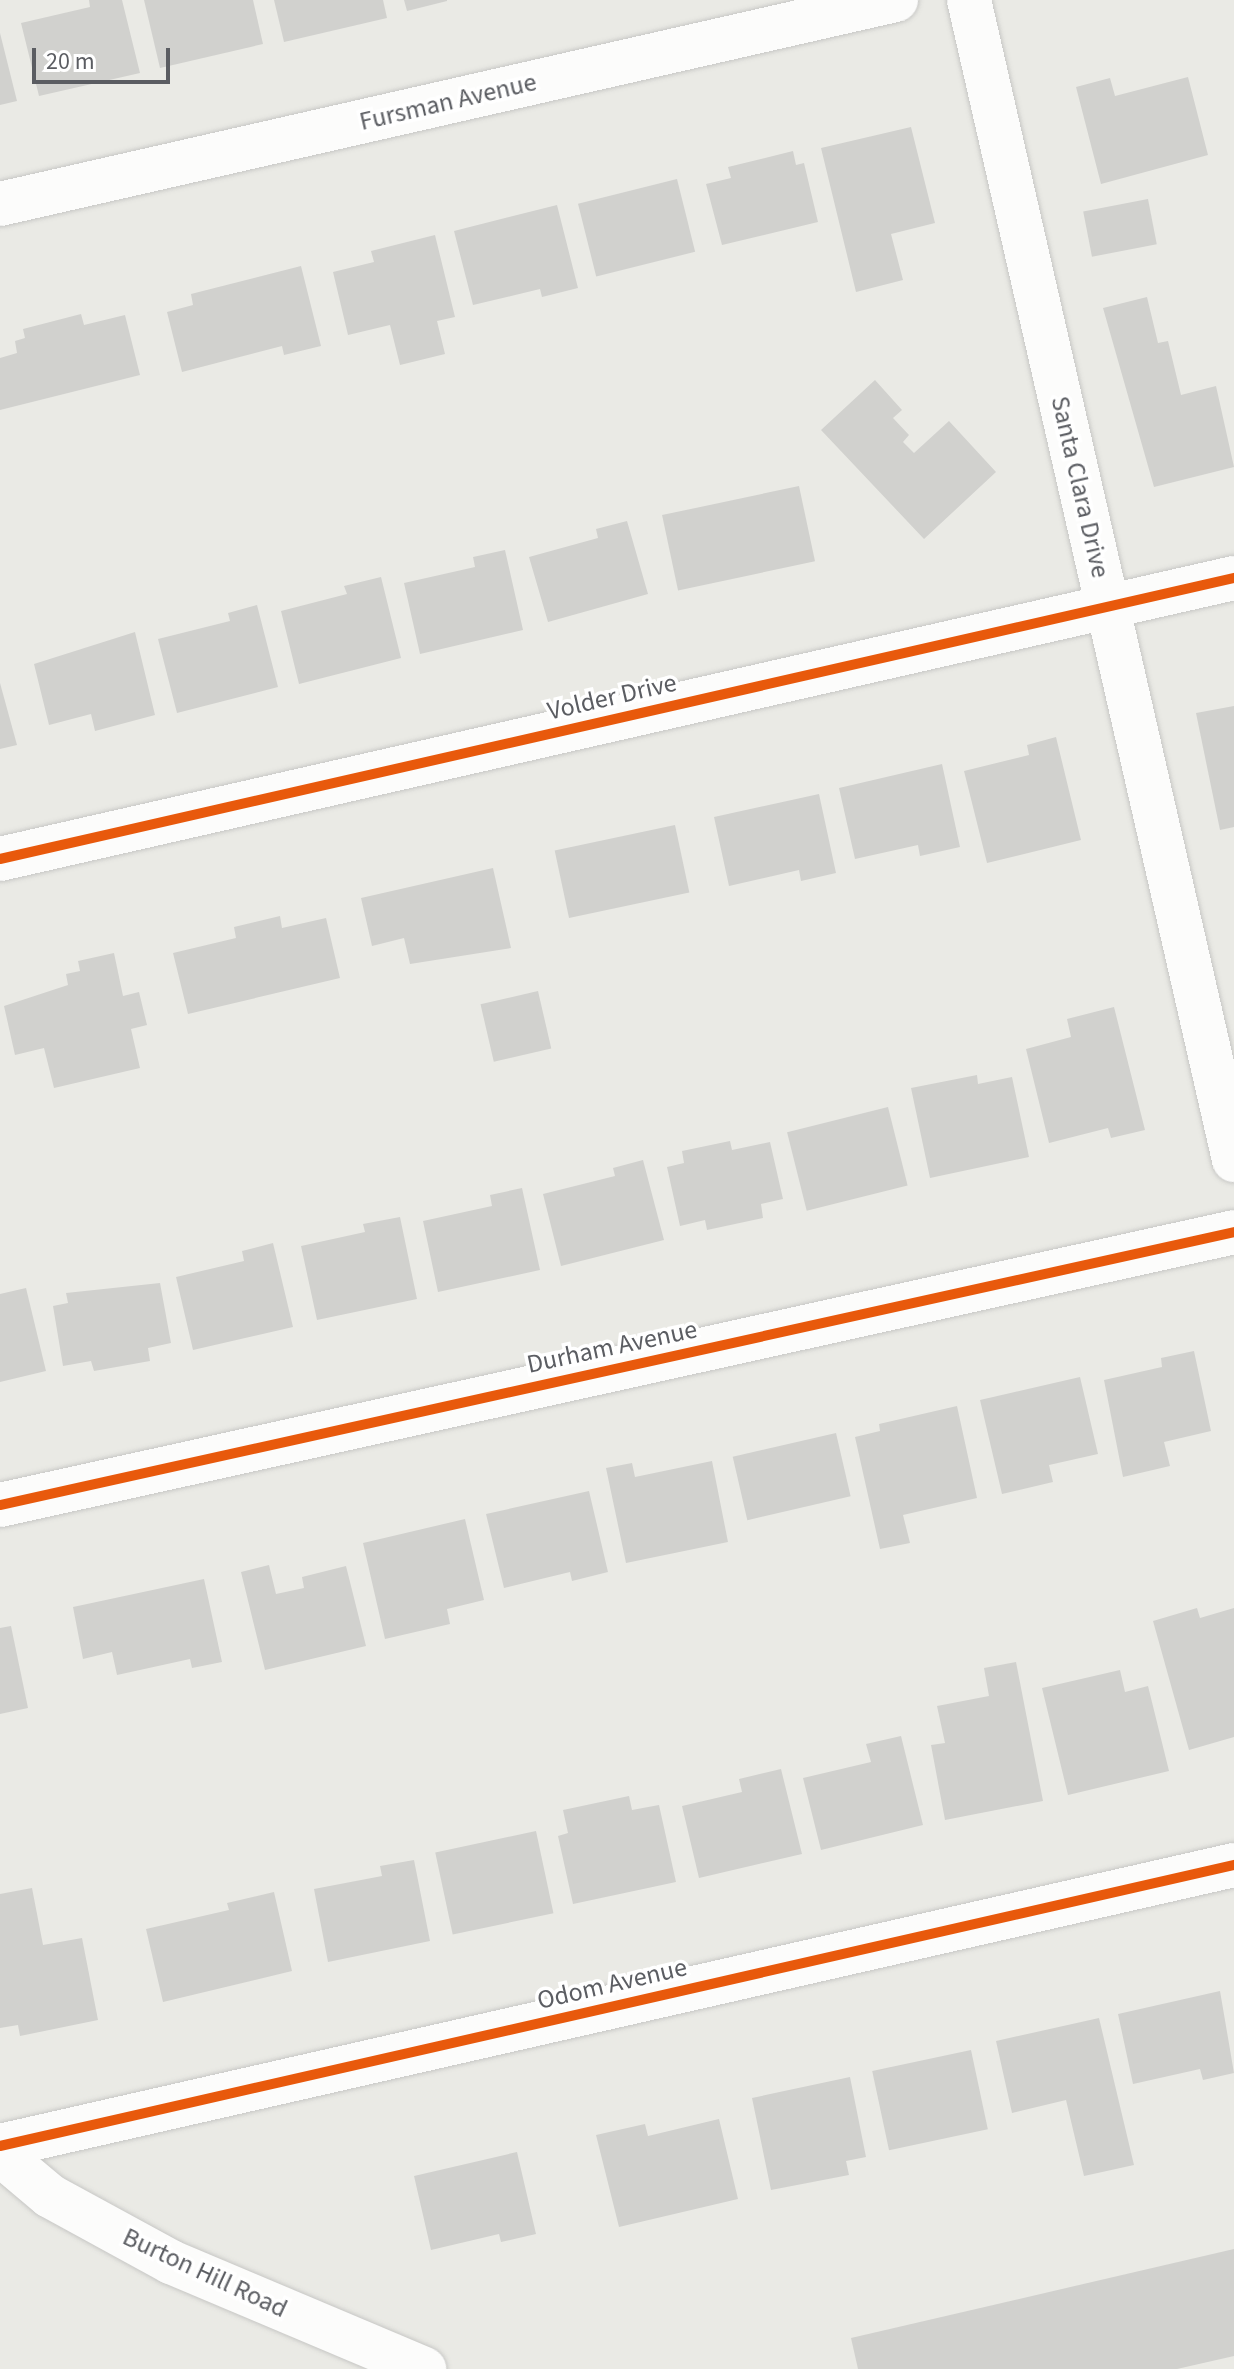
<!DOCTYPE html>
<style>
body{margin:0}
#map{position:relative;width:1234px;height:2369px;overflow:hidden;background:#eaeae5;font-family:"Source Sans 3",sans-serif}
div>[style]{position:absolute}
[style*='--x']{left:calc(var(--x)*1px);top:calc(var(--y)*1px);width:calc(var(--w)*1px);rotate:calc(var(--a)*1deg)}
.building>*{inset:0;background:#d1d1ce;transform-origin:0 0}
.roads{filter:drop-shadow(0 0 2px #c7c7c5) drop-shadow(0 0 2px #c7c7c5)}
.minor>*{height:44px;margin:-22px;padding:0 22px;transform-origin:22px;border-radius:22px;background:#fcfcfb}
.tertiary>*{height:44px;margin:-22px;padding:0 22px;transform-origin:22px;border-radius:22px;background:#fcfcfb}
.cycleway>*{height:10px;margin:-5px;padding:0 5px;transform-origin:5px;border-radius:5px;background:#e8590c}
span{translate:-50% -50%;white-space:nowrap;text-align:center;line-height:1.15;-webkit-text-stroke:7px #fff;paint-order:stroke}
.street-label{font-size:26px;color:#5b5d62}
.scale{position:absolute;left:32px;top:48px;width:138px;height:36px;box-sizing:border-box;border:4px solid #5b5d62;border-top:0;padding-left:10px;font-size:24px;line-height:28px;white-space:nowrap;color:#5b5d62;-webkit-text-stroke:6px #fff;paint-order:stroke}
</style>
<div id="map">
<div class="building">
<div style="clip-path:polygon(89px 0,122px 0,140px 73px,39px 96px,21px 23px,90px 7px)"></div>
<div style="clip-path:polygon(144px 0,253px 0,263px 44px,160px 68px)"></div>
<div style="clip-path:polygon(274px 0,383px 0,387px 18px,284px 42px)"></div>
<div style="clip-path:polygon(404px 0,447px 0,447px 1px,407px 11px)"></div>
<div style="clip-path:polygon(0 33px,17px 101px,0 105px)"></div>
<div style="clip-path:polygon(1188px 77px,1208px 155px,1101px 184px,1076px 87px,1110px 78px,1115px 96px)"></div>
<div style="clip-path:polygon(911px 127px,935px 223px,891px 234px,903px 280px,856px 292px,821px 148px)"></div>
<div style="clip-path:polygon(793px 151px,796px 165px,804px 163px,818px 222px,722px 245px,706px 184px,731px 178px,728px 167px)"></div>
<div style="left:677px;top:179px;width:75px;height:102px;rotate:76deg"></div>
<div style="left:1148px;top:199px;width:46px;height:66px;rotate:79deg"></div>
<div style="clip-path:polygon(557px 205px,578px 288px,542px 297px,540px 289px,473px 305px,454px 231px)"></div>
<div style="clip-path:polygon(435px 235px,455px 317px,437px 321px,445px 354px,400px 365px,390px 325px,348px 335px,333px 272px,374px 262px,371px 251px)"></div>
<div style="clip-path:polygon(301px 266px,321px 346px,284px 355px,282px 346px,182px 372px,167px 312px,193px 305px,191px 294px)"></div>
<div style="clip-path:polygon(1147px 297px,1158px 343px,1168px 341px,1181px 395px,1216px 386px,1234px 467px,1154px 487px,1103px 308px)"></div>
<div style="clip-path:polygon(81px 314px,84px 325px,125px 315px,140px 375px,0 410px,0 358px,17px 353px,15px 341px,25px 338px,23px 329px)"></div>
<div style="clip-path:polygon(875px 380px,902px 410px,893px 418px,909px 435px,903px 442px,914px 453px,949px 421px,996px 472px,924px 539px,821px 430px)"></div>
<div style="left:799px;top:486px;width:77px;height:140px;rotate:78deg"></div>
<div style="clip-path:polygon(627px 521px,648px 594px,548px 622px,529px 557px,598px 538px,596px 529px)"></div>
<div style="clip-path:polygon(505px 550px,523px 630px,420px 654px,404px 583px,475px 567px,473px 557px)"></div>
<div style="clip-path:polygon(381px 577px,401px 658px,299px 684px,281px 611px,347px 594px,344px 586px)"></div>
<div style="clip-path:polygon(257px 605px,278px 687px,177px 713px,158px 639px,230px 621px,228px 613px)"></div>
<div style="clip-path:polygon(135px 632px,155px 715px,95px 731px,91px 714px,49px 725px,34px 664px)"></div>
<div style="clip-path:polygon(0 683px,17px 745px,0 749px)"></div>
<div style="clip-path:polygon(1234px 706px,1234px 827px,1220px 830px,1196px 713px)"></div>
<div style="clip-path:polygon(1056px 737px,1081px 840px,987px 863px,964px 771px,1029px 755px,1027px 745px)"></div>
<div style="clip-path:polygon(942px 764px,960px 847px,920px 856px,918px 845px,855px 859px,839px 788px)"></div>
<div style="clip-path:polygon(819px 794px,836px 873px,801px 881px,799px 870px,729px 886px,714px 817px)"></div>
<div style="left:675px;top:825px;width:69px;height:123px;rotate:78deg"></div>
<div style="clip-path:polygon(493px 868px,511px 948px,410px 964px,404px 938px,372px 946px,361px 898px)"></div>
<div style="clip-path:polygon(280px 916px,282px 928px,326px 918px,340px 978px,188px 1014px,173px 953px,236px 938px,234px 927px)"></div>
<div style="clip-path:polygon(114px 953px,123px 996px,139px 992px,147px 1025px,131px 1029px,140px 1068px,54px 1088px,44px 1048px,15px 1055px,4px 1006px,68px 985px,66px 974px,80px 971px,78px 961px)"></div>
<div style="left:538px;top:991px;width:59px;height:59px;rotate:77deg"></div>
<div style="clip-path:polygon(1114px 1007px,1145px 1130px,1111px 1138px,1108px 1128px,1049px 1143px,1026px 1049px,1071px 1037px,1067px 1019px)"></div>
<div style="clip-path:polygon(977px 1075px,978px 1084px,1012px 1077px,1029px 1157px,930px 1178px,911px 1088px)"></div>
<div style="left:888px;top:1107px;width:81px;height:104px;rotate:76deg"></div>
<div style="clip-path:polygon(730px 1141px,732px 1150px,770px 1142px,783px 1199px,761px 1204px,763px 1218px,707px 1230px,705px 1220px,680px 1226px,667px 1167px,684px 1163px,682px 1151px)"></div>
<div style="clip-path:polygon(643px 1160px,664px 1240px,561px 1266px,543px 1194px,615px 1176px,613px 1168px)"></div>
<div style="clip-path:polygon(522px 1188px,540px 1270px,438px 1292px,423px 1221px,492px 1206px,490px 1195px)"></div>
<div style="clip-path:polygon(400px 1217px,417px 1299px,317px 1320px,301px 1246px,365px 1232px,363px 1224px)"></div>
<div style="clip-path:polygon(273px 1243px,293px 1327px,193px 1350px,176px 1277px,244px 1261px,242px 1251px)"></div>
<div style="clip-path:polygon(160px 1283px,171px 1343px,148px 1348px,150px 1361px,94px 1371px,91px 1361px,63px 1366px,53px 1306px,68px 1303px,66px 1293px)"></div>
<div style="clip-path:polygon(26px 1288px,46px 1371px,0 1382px,0 1294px)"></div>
<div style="clip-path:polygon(1194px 1351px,1211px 1431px,1164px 1442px,1170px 1466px,1123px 1477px,1104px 1380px,1162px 1367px,1161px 1358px)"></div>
<div style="clip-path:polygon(1080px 1377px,1098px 1454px,1049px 1465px,1053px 1482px,1002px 1494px,980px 1400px)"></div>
<div style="clip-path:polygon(957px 1406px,977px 1498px,903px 1515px,910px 1543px,880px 1549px,855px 1437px,880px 1431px,879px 1424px)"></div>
<div style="left:836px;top:1433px;width:65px;height:106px;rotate:77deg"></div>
<div style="clip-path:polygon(712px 1461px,728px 1542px,626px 1563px,606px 1468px,632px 1463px,635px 1477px)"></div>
<div style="clip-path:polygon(589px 1491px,608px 1572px,572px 1581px,570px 1572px,504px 1588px,486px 1514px)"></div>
<div style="clip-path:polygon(465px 1519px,484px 1600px,447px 1609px,450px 1624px,385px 1639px,363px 1543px)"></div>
<div style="clip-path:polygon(269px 1565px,276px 1594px,304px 1588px,302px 1577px,346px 1566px,366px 1646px,265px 1670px,241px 1572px)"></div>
<div style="clip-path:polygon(204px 1579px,222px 1662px,192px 1668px,190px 1659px,117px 1675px,112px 1652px,83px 1659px,73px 1607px)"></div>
<div style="clip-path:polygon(1197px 1608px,1200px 1618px,1234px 1608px,1234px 1737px,1189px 1750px,1153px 1621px)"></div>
<div style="clip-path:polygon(11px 1626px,28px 1708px,0 1714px,0 1628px)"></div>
<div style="clip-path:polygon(1016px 1662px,1043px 1801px,945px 1820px,931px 1745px,945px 1743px,937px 1706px,989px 1696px,984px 1668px)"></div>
<div style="clip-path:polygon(1120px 1670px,1125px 1692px,1148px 1686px,1169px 1771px,1068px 1795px,1042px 1688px)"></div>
<div style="clip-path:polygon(901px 1736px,923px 1825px,821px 1850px,803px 1778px,871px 1762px,866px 1744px)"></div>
<div style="clip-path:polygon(781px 1769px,802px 1854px,699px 1878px,682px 1806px,742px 1792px,739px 1779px)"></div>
<div style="clip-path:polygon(629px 1796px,632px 1810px,659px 1805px,676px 1882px,573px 1904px,558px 1836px,568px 1833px,563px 1810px)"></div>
<div style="left:536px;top:1831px;width:84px;height:103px;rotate:78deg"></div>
<div style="clip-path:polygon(414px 1860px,430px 1941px,328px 1962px,314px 1889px,382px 1876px,380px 1866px)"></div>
<div style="clip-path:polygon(32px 1888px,43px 1945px,82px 1938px,98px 2020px,20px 2036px,18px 2025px,0 2028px,0 1894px)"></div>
<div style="clip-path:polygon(274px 1892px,292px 1971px,163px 2002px,146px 1929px,229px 1910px,227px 1903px)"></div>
<div style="clip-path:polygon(1220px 1991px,1234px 2073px,1203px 2080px,1200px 2069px,1133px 2084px,1118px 2014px)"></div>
<div style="clip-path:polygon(1099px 2018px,1134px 2165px,1084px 2176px,1066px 2100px,1012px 2113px,996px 2041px)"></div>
<div style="left:971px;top:2050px;width:81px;height:101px;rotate:78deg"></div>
<div style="clip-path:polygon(850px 2077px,866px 2157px,846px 2161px,849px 2175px,771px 2190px,752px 2098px)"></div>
<div style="clip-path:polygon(719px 2119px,738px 2199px,619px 2227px,596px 2135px,645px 2124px,648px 2136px)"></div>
<div style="clip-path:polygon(517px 2152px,536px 2234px,501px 2242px,499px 2234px,431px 2250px,414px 2176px)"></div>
<div style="clip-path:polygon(1234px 2249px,1234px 2356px,1177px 2369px,858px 2369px,851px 2338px)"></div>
</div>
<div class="roads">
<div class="minor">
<div style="--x:969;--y:0;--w:1190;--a:77.13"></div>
<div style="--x:0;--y:204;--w:919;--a:-12.83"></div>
<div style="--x:0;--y:859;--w:1266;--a:-12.83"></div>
<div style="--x:0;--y:1505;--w:1264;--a:-12.47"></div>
<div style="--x:0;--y:2146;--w:1266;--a:-12.83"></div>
</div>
<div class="tertiary">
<div style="--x:0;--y:2154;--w:65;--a:40"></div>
<div style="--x:50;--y:2196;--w:138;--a:28.6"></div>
<div style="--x:171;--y:2262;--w:275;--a:22.9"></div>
</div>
</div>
<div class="cycleway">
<div style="--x:0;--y:859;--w:1266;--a:-12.83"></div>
<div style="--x:0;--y:1505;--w:1264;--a:-12.47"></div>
<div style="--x:0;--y:2146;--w:1266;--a:-12.83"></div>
</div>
<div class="street-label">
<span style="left:448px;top:102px;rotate:-13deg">Fursman Avenue</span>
<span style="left:1080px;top:487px;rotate:77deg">Santa Clara Drive</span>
<span style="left:612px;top:697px;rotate:-13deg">Volder Drive</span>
<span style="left:612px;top:1347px;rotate:-12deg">Durham Avenue</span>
<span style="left:612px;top:1984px;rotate:-13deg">Odom Avenue</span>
<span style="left:205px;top:2273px;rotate:25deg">Burton Hill Road</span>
</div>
<div class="scale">20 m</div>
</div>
